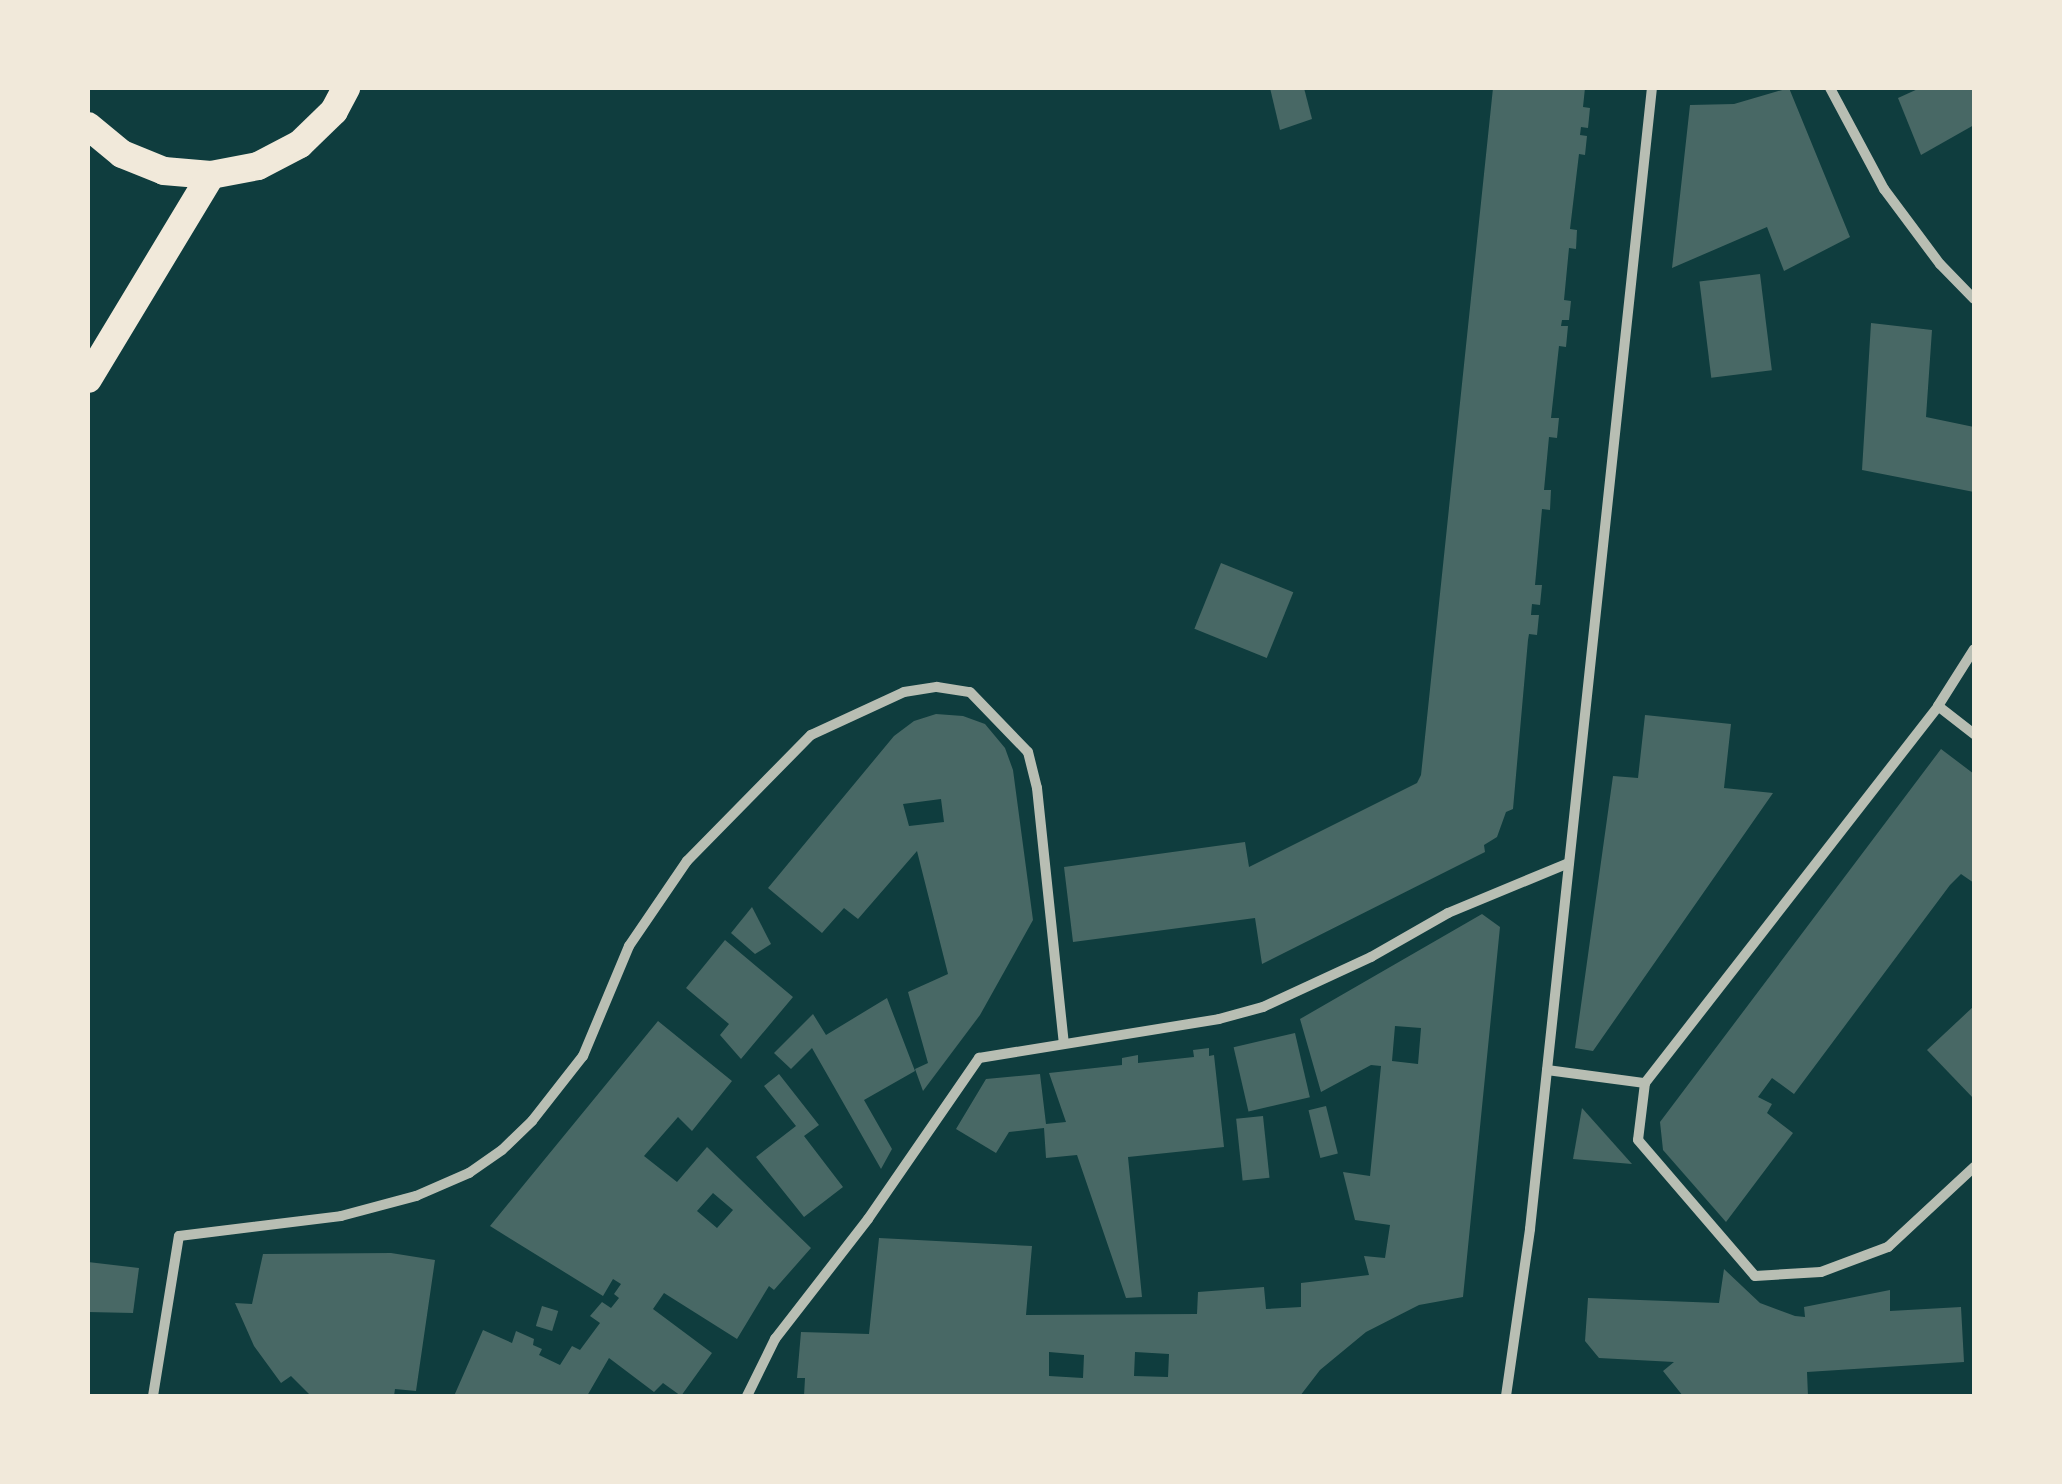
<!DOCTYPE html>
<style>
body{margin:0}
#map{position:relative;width:2062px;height:1484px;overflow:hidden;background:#0f3d3e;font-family:Montserrat,sans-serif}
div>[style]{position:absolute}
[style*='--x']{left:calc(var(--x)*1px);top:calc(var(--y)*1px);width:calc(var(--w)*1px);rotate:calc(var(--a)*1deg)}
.building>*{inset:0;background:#486865;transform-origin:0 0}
.minor>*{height:10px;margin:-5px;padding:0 5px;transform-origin:5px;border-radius:5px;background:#b8beb3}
.trunk>*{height:28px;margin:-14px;padding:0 14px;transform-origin:14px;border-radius:14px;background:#f1e9da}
span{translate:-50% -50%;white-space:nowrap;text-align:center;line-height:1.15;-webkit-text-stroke:10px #f1e9da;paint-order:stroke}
.frame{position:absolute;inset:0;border:90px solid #f1e9da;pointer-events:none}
</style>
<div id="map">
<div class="building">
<div style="clip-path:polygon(1270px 88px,1304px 88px,1312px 119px,1280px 130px)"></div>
<div style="clip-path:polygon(1493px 88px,1585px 88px,1583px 107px,1590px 108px,1588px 128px,1581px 127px,1580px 135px,1587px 136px,1585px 155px,1579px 154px,1570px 229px,1577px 230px,1576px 249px,1569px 248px,1564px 300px,1571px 301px,1569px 320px,1562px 320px,1561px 326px,1568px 326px,1566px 347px,1559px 346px,1551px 418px,1559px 418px,1557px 438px,1549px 437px,1544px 490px,1551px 490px,1550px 510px,1542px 509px,1535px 585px,1542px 585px,1540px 605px,1532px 604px,1531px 615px,1539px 615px,1537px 635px,1529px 634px,1528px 640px,1513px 809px,1506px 812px,1497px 837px,1484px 845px,1485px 852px,1262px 964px,1255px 918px,1073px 942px,1064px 867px,1245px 842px,1249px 867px,1417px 783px,1421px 775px)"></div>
<div style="clip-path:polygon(1789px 88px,1850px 237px,1784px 271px,1767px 227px,1672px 268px,1690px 105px,1734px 104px)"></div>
<div style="clip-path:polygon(1920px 88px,1974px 88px,1974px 125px,1921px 155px,1898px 98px)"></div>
<div style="left:1760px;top:274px;width:97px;height:61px;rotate:83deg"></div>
<div style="clip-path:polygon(1871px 323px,1932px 330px,1926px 417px,1974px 427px,1974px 492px,1862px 470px)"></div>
<div style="left:1221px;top:563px;width:78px;height:71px;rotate:22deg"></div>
<div style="clip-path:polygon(evenodd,936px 714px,963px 716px,985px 724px,1005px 748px,1013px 770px,1033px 920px,980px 1015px,923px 1091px,915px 1069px,928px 1063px,908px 992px,948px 974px,917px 851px,858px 919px,844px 908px,822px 933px,768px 888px,894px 736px,914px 721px,936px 714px,941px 799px,944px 822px,909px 826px,903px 804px,941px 799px)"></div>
<div style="clip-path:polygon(1645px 715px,1731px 724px,1724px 788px,1773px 793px,1593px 1051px,1575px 1048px,1613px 776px,1638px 778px)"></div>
<div style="clip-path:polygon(1941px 749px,1974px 774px,1974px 883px,1961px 874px,1950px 885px,1794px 1094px,1772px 1078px,1758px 1097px,1772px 1104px,1767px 1113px,1793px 1133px,1726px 1222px,1663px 1150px,1660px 1122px)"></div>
<div style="clip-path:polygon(752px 907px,771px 944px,755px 954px,731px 933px)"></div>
<div style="clip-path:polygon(evenodd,1482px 914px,1500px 927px,1463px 1297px,1419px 1305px,1366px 1332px,1320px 1370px,1300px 1396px,804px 1396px,805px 1378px,797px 1378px,801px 1332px,869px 1334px,879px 1238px,1032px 1246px,1026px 1315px,1197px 1314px,1198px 1292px,1264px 1287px,1266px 1309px,1301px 1307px,1301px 1283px,1369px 1275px,1364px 1256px,1385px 1258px,1390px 1225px,1355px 1220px,1343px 1172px,1370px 1176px,1381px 1066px,1371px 1065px,1321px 1092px,1300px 1019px,1482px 914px,1395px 1026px,1421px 1028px,1418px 1064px,1392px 1061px,1395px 1026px,1482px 914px,1049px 1352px,1084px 1355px,1083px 1378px,1049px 1376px,1049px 1352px,1482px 914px,1135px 1352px,1169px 1354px,1168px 1377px,1134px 1376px,1135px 1352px)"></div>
<div style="clip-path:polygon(725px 940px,793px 997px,741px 1059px,720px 1035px,729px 1024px,686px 988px)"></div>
<div style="clip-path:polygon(887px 998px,915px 1071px,864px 1100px,892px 1149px,881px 1169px,812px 1048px,791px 1069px,774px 1053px,813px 1014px,826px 1035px)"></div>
<div style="clip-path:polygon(1974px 1006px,1974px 1099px,1927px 1050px)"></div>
<div style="clip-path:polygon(evenodd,658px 1021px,732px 1081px,692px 1131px,678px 1117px,644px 1156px,677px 1182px,707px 1147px,811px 1248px,774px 1290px,769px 1286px,737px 1339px,664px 1293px,653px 1309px,712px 1353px,681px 1396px,663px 1383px,654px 1392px,609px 1358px,587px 1396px,454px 1396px,483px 1330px,512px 1343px,516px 1331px,534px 1339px,533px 1345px,542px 1349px,539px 1355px,560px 1365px,572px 1346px,580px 1350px,600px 1323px,590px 1316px,602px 1302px,611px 1308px,619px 1298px,614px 1294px,621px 1284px,613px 1279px,603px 1296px,490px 1226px,658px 1021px,713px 1193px,733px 1210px,717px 1228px,697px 1211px,713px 1193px)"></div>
<div style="left:1295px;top:1033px;width:66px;height:63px;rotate:77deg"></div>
<div style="clip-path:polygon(1209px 1048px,1209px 1056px,1214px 1055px,1224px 1147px,1128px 1157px,1142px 1297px,1126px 1298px,1077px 1155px,1046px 1158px,1044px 1128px,1009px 1132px,996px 1153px,956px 1129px,986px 1079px,1040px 1074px,1046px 1124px,1066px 1122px,1049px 1073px,1122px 1065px,1122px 1058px,1138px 1055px,1138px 1063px,1194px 1057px,1193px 1050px)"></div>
<div style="clip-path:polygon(779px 1074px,819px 1125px,804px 1136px,843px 1187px,804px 1217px,756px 1157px,796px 1126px,764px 1086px)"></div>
<div style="left:1326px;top:1106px;width:49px;height:18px;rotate:76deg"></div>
<div style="clip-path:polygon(1582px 1108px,1632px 1164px,1573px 1159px)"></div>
<div style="left:1263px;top:1116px;width:62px;height:27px;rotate:84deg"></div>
<div style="clip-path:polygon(391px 1253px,435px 1260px,416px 1391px,395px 1389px,394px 1396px,311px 1396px,291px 1376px,281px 1383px,254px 1346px,235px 1303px,252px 1304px,263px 1254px)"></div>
<div style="clip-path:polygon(88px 1262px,139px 1268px,133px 1313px,88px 1312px)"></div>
<div style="clip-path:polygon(1724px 1269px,1760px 1303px,1795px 1316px,1805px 1317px,1804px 1307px,1890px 1290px,1890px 1311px,1961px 1307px,1964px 1362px,1807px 1372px,1808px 1396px,1683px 1396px,1663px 1371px,1674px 1362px,1599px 1358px,1585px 1341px,1588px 1298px,1719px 1303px)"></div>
<div style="left:542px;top:1306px;width:17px;height:21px;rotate:17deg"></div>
</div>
<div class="minor">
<div style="--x:1830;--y:88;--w:115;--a:61.9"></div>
<div style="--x:1884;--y:189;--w:94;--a:53.3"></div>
<div style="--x:1940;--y:264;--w:49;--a:45.8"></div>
<div style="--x:1938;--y:706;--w:46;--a:37.9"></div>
<div style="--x:1547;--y:1070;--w:99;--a:7.6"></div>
<div style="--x:1645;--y:1083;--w:477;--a:-52.1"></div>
<div style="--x:1938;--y:706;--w:67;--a:-57.7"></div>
<div style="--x:1645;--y:1083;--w:57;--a:97"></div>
<div style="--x:1638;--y:1140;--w:179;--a:49.3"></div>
<div style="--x:1755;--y:1276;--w:66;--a:-3.5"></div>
<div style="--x:1821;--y:1272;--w:72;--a:-20.5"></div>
<div style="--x:1888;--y:1247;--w:117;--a:-42.9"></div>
<div style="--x:153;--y:1396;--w:162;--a:-80.8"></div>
<div style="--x:179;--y:1236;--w:163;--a:-7"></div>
<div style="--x:341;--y:1216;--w:78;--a:-14.9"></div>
<div style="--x:416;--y:1196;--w:58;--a:-23.5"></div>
<div style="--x:469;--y:1173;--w:40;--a:-34.9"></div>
<div style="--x:502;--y:1150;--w:42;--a:-44"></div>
<div style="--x:532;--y:1121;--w:83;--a:-51.9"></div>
<div style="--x:583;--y:1056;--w:119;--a:-67.3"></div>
<div style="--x:629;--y:946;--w:103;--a:-55.7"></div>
<div style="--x:687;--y:861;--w:177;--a:-45.5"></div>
<div style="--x:811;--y:735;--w:102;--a:-24.8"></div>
<div style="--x:904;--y:692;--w:33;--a:-9"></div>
<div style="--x:937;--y:687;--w:33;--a:9"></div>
<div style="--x:970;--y:692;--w:83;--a:46"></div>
<div style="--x:1028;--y:752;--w:37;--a:76"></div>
<div style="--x:1037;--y:788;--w:257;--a:84"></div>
<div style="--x:747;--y:1396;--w:64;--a:-63.8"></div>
<div style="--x:775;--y:1339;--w:152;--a:-52.2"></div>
<div style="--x:868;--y:1219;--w:196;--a:-55.4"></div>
<div style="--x:979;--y:1058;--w:243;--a:-9.2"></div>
<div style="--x:1219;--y:1019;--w:46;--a:-15.3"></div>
<div style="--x:1263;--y:1007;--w:119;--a:-24.8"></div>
<div style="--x:1371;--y:957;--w:89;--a:-29.7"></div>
<div style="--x:1448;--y:913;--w:131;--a:-22.5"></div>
<div style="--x:1506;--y:1396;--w:169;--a:-81.8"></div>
<div style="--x:1530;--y:1229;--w:1148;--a:-83.9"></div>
</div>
<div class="trunk">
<div style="--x:88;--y:126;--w:44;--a:39.5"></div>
<div style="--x:122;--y:154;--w:45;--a:22"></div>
<div style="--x:164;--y:171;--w:47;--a:4.9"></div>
<div style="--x:211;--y:175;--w:48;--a:-10.8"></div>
<div style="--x:258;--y:166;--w:47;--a:-27.6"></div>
<div style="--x:300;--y:144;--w:47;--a:-44.1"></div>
<div style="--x:334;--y:111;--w:26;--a:-62"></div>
<div style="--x:88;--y:379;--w:238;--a:-58.9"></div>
</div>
<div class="frame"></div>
</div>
